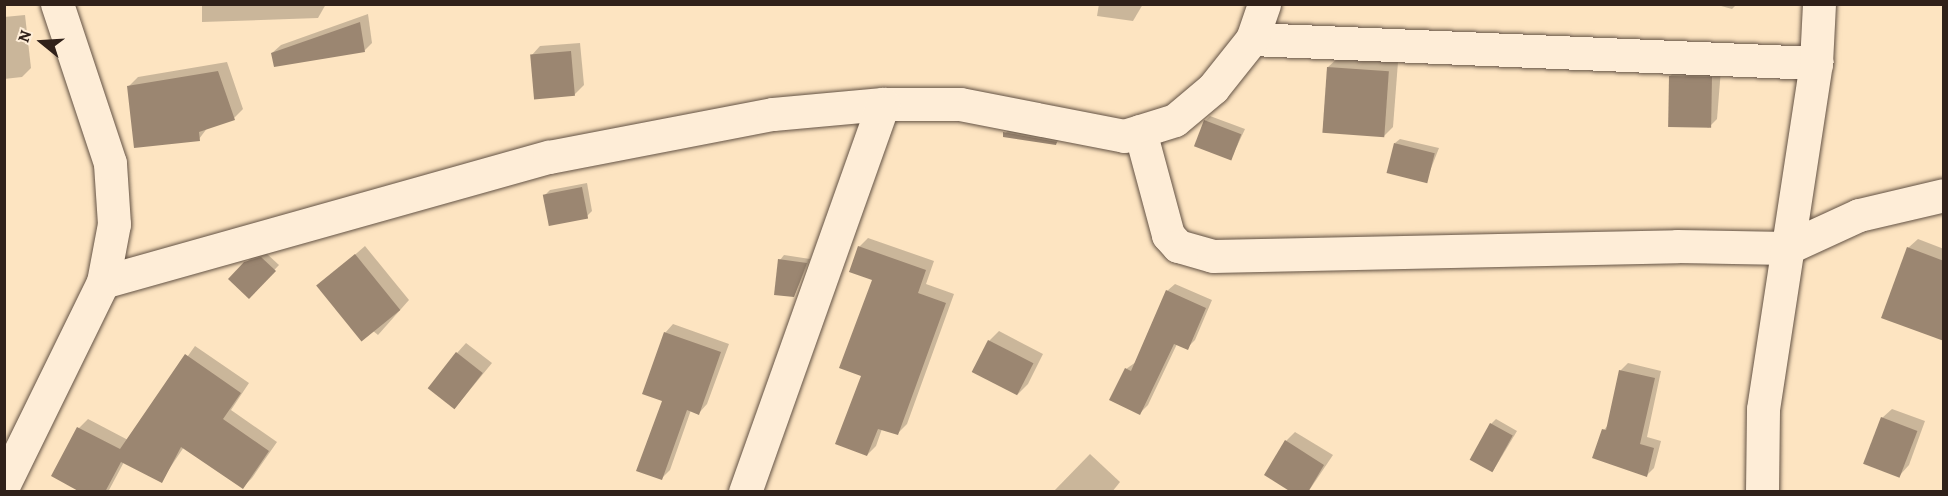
<!DOCTYPE html>
<style>
body{margin:0}
#map{position:relative;width:1948px;height:496px;overflow:hidden;background:#fde4c1;font-family:Alegreya,serif}
div>[style]{position:absolute}
[style*='--x']{left:calc(var(--x)*1px);top:calc(var(--y)*1px);width:calc(var(--w)*1px);rotate:calc(var(--a)*1deg)}
.shadow>*{inset:0;background:#0003}
.building>*{inset:0;background:#9b8671;transform-origin:0 0}
.roads{filter:drop-shadow(0 0 2px #635244) drop-shadow(0 0 2px #635244)}
.street>*{height:33px;margin:-16.5px;padding:0 16.5px;transform-origin:16.5px;border-radius:16.5px;background:#feedd7}
span{translate:-50% -50%;white-space:nowrap;text-align:center;line-height:1.15;-webkit-text-stroke:4.5px #feedd7;paint-order:stroke}
.frame{position:absolute;inset:0;border:6px solid #30211a;pointer-events:none}
.north{position:absolute;left:12px;top:12px;width:60px;height:60px;-webkit-text-stroke:4px #feedd7;paint-order:stroke;rotate:288deg;font-size:16px;font-weight:700;line-height:24px;text-align:center;color:#30211a}
.north::after{content:'';display:block;margin:auto;width:21px;height:27px;background:#30211a;clip-path:polygon(50% 0,100% 100%,50% 72%,0 100%)}
</style>
<div id="map">
<div class="shadow">
<div style="clip-path:polygon(202px 4px,326px 4px,318px 18px,202px 22px)"></div>
<div style="clip-path:polygon(1099px 4px,1143px 4px,1133px 21px,1097px 16px)"></div>
<div style="clip-path:polygon(1714px 4px,1737px 4px,1732px 9px)"></div>
<div style="clip-path:polygon(368px 14px,372px 43px,364px 51px,272px 53px,281px 45px)"></div>
<div style="clip-path:polygon(25px 15px,31px 68px,22px 77px,4px 79px,4px 17px)"></div>
<div style="clip-path:polygon(580px 43px,584px 85px,574px 95px,531px 56px,540px 46px)"></div>
<div style="clip-path:polygon(1338px 58px,1398px 62px,1393px 127px,1384px 136px,1328px 67px)"></div>
<div style="clip-path:polygon(227px 62px,243px 109px,234px 118px,208px 127px,199px 139px,129px 86px,138px 77px)"></div>
<div style="clip-path:polygon(1680px 67px,1721px 69px,1717px 119px,1708px 128px,1670px 76px)"></div>
<div style="clip-path:polygon(1210px 116px,1245px 129px,1231px 159px,1205px 121px)"></div>
<div style="clip-path:polygon(1014px 123px,1065px 134px,1056px 143px,1004px 135px)"></div>
<div style="clip-path:polygon(1400px 139px,1439px 148px,1426px 181px,1395px 143px)"></div>
<div style="clip-path:polygon(587px 183px,592px 211px,587px 216px,545px 195px,550px 190px)"></div>
<div style="clip-path:polygon(868px 238px,934px 261px,926px 284px,954px 294px,907px 424px,898px 433px,882px 429px,876px 446px,867px 455px,863px 375px,874px 279px,859px 247px)"></div>
<div style="clip-path:polygon(1918px 239px,1944px 249px,1944px 336px,1908px 248px)"></div>
<div style="clip-path:polygon(365px 246px,409px 300px,378px 335px,319px 286px)"></div>
<div style="clip-path:polygon(266px 253px,279px 265px,249px 297px,230px 279px,251px 258px)"></div>
<div style="clip-path:polygon(784px 255px,810px 259px,794px 296px,780px 260px)"></div>
<div style="clip-path:polygon(1175px 284px,1212px 300px,1195px 340px,1187px 348px,1177px 344px,1148px 405px,1140px 413px,1126px 369px,1136px 362px,1167px 291px)"></div>
<div style="clip-path:polygon(673px 324px,729px 344px,707px 404px,699px 413px,691px 410px,670px 470px,662px 478px,665px 333px)"></div>
<div style="clip-path:polygon(999px 331px,1043px 354px,1028px 384px,1018px 394px,974px 371px,989px 341px)"></div>
<div style="clip-path:polygon(466px 343px,492px 363px,455px 408px,457px 353px)"></div>
<div style="clip-path:polygon(195px 346px,249px 383px,231px 410px,277px 442px,252px 478px,243px 487px,184px 447px,161px 481px,124px 462px,108px 492px,84px 492px,79px 428px,88px 419px,128px 440px)"></div>
<div style="clip-path:polygon(1628px 363px,1661px 371px,1647px 437px,1661px 441px,1654px 468px,1646px 476px,1604px 430px,1608px 425px,1620px 371px)"></div>
<div style="clip-path:polygon(1892px 409px,1925px 421px,1909px 465px,1900px 475px,1882px 418px)"></div>
<div style="clip-path:polygon(1496px 419px,1517px 431px,1493px 471px,1491px 424px)"></div>
<div style="clip-path:polygon(1295px 432px,1333px 455px,1308px 492px,1286px 441px)"></div>
<div style="clip-path:polygon(1090px 454px,1120px 482px,1112px 492px,1054px 491px)"></div>
</div>
<div class="building">
<div style="clip-path:polygon(360px 22px,365px 52px,274px 67px,271px 53px)"></div>
<div style="left:571px;top:51px;width:45px;height:41px;rotate:85deg"></div>
<div style="left:1327px;top:67px;width:62px;height:66px;rotate:4deg"></div>
<div style="clip-path:polygon(218px 71px,235px 120px,199px 132px,200px 141px,134px 148px,127px 86px)"></div>
<div style="left:1669px;top:76px;width:43px;height:51px;rotate:1deg"></div>
<div style="left:1204px;top:120px;width:40px;height:28px;rotate:21deg"></div>
<div style="clip-path:polygon(1003px 132px,1057px 142px,1056px 145px,1003px 137px)"></div>
<div style="left:1394px;top:143px;width:42px;height:31px;rotate:14deg"></div>
<div style="left:582px;top:187px;width:32px;height:40px;rotate:79deg"></div>
<div style="clip-path:polygon(858px 246px,926px 270px,918px 293px,946px 303px,898px 435px,878px 429px,867px 456px,835px 444px,861px 376px,839px 368px,872px 280px,849px 272px)"></div>
<div style="clip-path:polygon(1907px 247px,1944px 261px,1944px 341px,1881px 318px)"></div>
<div style="left:355px;top:254px;width:72px;height:50px;rotate:51deg"></div>
<div style="clip-path:polygon(261px 257px,276px 271px,249px 299px,228px 279px,244px 262px)"></div>
<div style="clip-path:polygon(778px 259px,807px 263px,794px 297px,774px 295px)"></div>
<div style="clip-path:polygon(1166px 290px,1206px 308px,1188px 350px,1174px 344px,1140px 415px,1109px 400px,1125px 368px,1131px 371px)"></div>
<div style="clip-path:polygon(664px 332px,721px 352px,699px 415px,687px 410px,662px 480px,636px 471px,662px 401px,642px 394px)"></div>
<div style="left:988px;top:340px;width:51px;height:36px;rotate:27deg"></div>
<div style="left:456px;top:352px;width:34px;height:46px;rotate:38deg"></div>
<div style="clip-path:polygon(185px 354px,241px 393px,223px 419px,269px 451px,243px 489px,181px 447px,162px 483px,121px 462px,105px 492px,80px 492px,51px 476px,77px 427px,120px 449px)"></div>
<div style="clip-path:polygon(1619px 370px,1655px 378px,1640px 444px,1654px 448px,1647px 477px,1592px 458px,1602px 429px,1606px 430px)"></div>
<div style="left:1881px;top:417px;width:39px;height:50px;rotate:21deg"></div>
<div style="left:1490px;top:423px;width:26px;height:42px;rotate:29deg"></div>
<div style="clip-path:polygon(1285px 440px,1324px 465px,1308px 492px,1291px 492px,1264px 475px)"></div>
</div>
<div class="roads">
<div class="street">
<div style="--x:1252;--y:39;--w:565;--a:2.44"></div>
<div style="--x:1140;--y:131;--w:108;--a:74.9"></div>
<div style="--x:1168;--y:235;--w:15;--a:48"></div>
<div style="--x:1178;--y:246;--w:36;--a:16"></div>
<div style="--x:1213;--y:256;--w:464;--a:-1.2"></div>
<div style="--x:1677;--y:246;--w:110;--a:1"></div>
<div style="--x:1787;--y:248;--w:79;--a:-24.6"></div>
<div style="--x:1859;--y:215;--w:87;--a:-13.2"></div>
<div style="--x:103;--y:282;--w:463;--a:-15.7"></div>
<div style="--x:549;--y:157;--w:228;--a:-10.9"></div>
<div style="--x:773;--y:114;--w:110;--a:-5.2"></div>
<div style="--x:883;--y:104;--w:77;--a:0"></div>
<div style="--x:960;--y:104;--w:167;--a:11"></div>
<div style="--x:1124;--y:136;--w:53;--a:-17.4"></div>
<div style="--x:1175;--y:120;--w:50;--a:-40.1"></div>
<div style="--x:1213;--y:88;--w:63;--a:-51.5"></div>
<div style="--x:1252;--y:39;--w:37;--a:-71"></div>
<div style="--x:4;--y:484;--w:225;--a:-63.9"></div>
<div style="--x:103;--y:282;--w:59;--a:-79.3"></div>
<div style="--x:114;--y:224;--w:61;--a:-93.8"></div>
<div style="--x:110;--y:163;--w:168;--a:-108.4"></div>
<div style="--x:745;--y:492;--w:412;--a:-70.4"></div>
<div style="--x:1762;--y:492;--w:83;--a:-89.3"></div>
<div style="--x:1763;--y:409;--w:350;--a:-81.3"></div>
<div style="--x:1816;--y:63;--w:59;--a:-87.1"></div>
</div>
</div>
<div class="frame"></div>
<div class="north">N</div>
</div>
